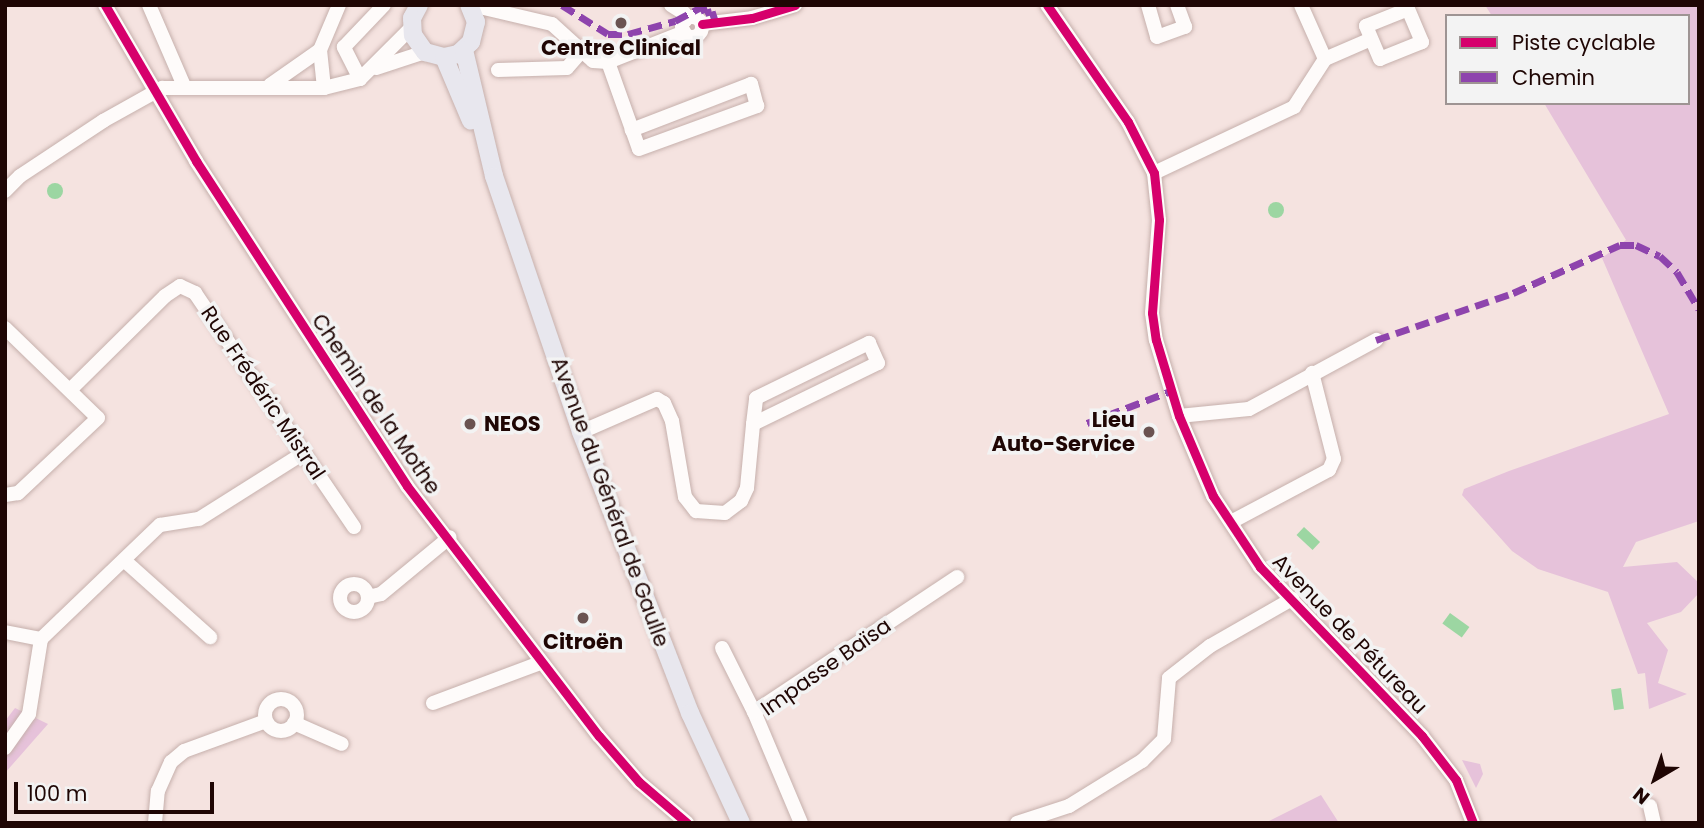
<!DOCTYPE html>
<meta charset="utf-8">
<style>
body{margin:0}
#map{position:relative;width:1704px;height:828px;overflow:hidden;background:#f5e3e0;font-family:Poppins,sans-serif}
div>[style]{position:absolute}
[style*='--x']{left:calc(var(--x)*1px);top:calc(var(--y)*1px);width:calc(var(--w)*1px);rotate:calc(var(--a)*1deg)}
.green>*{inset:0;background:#e6c2da}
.water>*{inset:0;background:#9cd6a2;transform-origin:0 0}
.round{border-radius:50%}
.roads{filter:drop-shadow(0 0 2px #c6b0ac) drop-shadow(0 0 2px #c6b0ac)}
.minor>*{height:14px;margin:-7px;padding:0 7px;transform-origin:7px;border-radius:7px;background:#fefbfa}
.minor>.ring{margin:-7px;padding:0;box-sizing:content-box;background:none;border:14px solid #fefbfa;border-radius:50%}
.major>*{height:18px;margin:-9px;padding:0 9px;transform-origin:9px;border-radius:9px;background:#e8e7ee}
.quiet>*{height:7px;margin-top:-3.5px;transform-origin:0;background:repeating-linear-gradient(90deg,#8e44ad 0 14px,transparent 0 21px)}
.cycleway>*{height:9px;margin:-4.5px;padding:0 4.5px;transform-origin:4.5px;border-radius:4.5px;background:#d6006c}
.dots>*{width:19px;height:19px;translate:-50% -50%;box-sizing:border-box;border:4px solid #f3f3f3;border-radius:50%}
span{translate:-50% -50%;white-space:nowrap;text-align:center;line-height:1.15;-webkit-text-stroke:7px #f3f3f3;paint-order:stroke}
.poi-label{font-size:21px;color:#1f0604;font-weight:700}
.right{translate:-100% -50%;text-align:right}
.left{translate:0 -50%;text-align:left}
.street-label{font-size:21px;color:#1f0604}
.frame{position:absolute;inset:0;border:7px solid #1f0604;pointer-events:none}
.legend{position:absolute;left:1445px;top:14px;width:245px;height:91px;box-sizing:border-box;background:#f3f3f3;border:2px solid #9e9493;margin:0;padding:9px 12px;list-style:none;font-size:21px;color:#1f0604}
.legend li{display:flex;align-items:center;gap:14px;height:35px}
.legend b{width:35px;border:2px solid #9e9493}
.north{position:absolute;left:1620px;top:744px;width:70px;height:70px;-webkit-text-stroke:5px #f3f3f3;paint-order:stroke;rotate:219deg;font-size:19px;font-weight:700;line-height:28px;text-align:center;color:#1f0604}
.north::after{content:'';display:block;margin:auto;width:24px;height:32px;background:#1f0604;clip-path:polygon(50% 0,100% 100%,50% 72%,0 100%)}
.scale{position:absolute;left:14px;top:782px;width:200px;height:32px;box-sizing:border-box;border:4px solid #1f0604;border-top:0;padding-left:9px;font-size:21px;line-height:24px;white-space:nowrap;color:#1f0604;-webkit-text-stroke:5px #f3f3f3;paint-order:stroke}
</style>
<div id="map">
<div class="green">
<div style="clip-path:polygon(1485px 5px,1699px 5px,1699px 521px,1636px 542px,1623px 567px,1677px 562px,1699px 583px,1699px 593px,1681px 612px,1647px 623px,1668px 650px,1658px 683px,1687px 694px,1649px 709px,1645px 673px,1638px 674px,1608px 592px,1538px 569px,1512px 551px,1462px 495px,1464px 489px,1509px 471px,1669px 414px,1602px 258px,1626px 240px,1544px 103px,1688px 103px,1688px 16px,1492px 16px)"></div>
<div style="clip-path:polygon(15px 708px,48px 724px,5px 773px,5px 721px)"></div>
<div style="clip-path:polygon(1462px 760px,1480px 764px,1483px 774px,1476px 788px)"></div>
<div style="clip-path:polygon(1321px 795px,1339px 823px,1265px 823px)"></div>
</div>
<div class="water">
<div class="round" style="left:47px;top:183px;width:16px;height:16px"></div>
<div class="round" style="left:1268px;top:202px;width:16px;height:16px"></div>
<div style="left:1304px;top:527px;width:22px;height:11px;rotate:43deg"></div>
<div style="left:1450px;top:613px;width:24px;height:13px;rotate:36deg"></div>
<div style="left:1621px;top:688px;width:21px;height:10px;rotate:82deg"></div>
</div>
<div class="roads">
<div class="minor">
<div style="--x:105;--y:5;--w:181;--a:59.7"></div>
<div style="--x:196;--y:161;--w:387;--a:57"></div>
<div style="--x:407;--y:486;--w:315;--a:52.5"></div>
<div style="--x:599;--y:736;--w:61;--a:49"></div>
<div style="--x:639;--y:782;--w:63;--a:40.5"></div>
<div style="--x:149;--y:5;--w:88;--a:66.6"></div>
<div style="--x:471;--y:5;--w:83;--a:13.2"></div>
<div style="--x:552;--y:24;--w:55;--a:42.1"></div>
<div style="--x:593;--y:61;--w:15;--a:4"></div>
<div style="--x:608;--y:62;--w:82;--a:-21.5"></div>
<div style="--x:671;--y:5;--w:15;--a:32"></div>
<div style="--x:684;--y:13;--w:8;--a:83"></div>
<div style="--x:1047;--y:5;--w:142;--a:55.3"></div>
<div style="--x:1128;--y:122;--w:57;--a:63"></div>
<div style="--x:1154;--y:173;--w:47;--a:83.9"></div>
<div style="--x:1159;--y:220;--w:93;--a:94.3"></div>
<div style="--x:1152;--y:313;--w:27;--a:82"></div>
<div style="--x:1156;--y:340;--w:79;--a:73.2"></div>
<div style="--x:1179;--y:416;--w:87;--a:67"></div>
<div style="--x:1213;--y:496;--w:85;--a:56.5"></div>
<div style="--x:1260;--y:567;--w:234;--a:46.2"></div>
<div style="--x:1422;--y:736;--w:56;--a:52.3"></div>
<div style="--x:1456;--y:780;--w:46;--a:68.4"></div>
<div style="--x:1148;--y:5;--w:33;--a:74"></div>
<div style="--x:1157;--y:37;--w:30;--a:-20"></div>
<div style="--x:1185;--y:27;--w:23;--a:-110"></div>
<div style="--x:1408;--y:9;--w:36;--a:67"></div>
<div style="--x:1422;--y:42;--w:45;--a:158"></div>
<div style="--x:1380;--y:59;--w:36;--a:-113"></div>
<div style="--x:1366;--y:26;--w:45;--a:-22"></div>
<div class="ring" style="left:682px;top:17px;width:6px;height:6px"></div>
<div style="--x:702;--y:24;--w:50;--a:-6.8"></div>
<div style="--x:752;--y:18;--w:45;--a:-16.8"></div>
<div style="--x:1325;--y:59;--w:50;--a:-23.5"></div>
<div style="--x:608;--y:62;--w:92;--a:70.4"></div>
<div style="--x:639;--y:149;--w:126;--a:-20"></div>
<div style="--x:757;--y:106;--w:23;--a:-105"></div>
<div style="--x:751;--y:84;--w:128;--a:158.9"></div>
<div style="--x:376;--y:68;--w:52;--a:-18.1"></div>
<div style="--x:498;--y:70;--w:69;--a:-1.7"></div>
<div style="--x:567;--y:68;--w:20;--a:-49"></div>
<div style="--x:360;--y:79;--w:36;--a:-117"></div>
<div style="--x:344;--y:47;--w:58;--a:-46.4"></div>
<div style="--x:270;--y:85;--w:61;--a:-35"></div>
<div style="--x:324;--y:88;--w:38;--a:-96"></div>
<div style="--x:320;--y:50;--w:49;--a:-67.1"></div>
<div style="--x:1154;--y:173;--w:155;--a:-25.2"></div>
<div style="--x:1294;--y:107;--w:57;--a:-57.1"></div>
<div style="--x:1325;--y:59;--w:59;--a:-114"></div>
<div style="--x:5;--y:191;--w:21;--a:-45"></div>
<div style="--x:20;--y:176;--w:100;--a:-33.5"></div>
<div style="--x:103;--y:121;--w:68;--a:-29.2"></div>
<div style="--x:162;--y:88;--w:162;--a:0"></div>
<div style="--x:324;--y:88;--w:37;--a:-14"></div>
<div style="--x:360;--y:79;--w:74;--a:-45"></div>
<div style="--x:5;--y:328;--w:129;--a:44.1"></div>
<div style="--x:98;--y:418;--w:110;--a:136.8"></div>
<div style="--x:18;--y:493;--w:13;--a:171"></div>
<div style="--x:71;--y:389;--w:132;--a:-44.7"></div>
<div style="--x:165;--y:296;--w:18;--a:-34"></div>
<div style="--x:180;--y:286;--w:17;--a:25"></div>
<div style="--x:195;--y:293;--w:283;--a:55.8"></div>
<div style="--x:1179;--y:416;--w:70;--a:-5.7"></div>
<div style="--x:1249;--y:409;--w:145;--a:-28.5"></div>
<div style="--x:581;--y:432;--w:83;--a:-23.5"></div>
<div style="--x:657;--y:399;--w:8;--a:30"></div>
<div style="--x:664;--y:403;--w:20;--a:66"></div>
<div style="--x:672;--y:421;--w:77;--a:80.3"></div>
<div style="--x:685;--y:497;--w:18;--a:52"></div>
<div style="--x:696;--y:511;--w:29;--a:4"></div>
<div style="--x:725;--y:513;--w:20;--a:-37"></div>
<div style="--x:741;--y:501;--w:14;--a:-65"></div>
<div style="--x:747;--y:488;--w:64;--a:-84.6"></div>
<div style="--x:753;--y:424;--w:26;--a:-83"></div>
<div style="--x:756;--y:398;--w:126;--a:-26"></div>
<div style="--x:869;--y:343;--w:22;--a:66"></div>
<div style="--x:878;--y:363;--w:139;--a:154"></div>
<div style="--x:1231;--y:522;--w:111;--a:-28"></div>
<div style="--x:1329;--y:470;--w:12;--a:-66"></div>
<div style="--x:1334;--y:459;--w:89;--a:-104.3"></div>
<div style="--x:126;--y:562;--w:113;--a:41.8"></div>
<div class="ring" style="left:340px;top:584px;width:14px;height:14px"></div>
<div style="--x:368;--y:597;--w:13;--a:-13"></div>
<div style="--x:381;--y:594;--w:89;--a:-39.6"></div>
<div style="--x:5;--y:632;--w:37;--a:11"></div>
<div style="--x:41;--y:639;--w:165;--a:-43.8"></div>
<div style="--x:160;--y:525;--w:39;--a:-9"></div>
<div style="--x:199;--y:519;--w:122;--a:-32.3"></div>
<div style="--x:722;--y:648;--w:72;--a:63.4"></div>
<div class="ring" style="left:265px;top:699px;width:18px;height:18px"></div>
<div style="--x:433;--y:703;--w:114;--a:-20.5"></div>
<div style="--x:294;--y:723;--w:52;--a:23.6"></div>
<div style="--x:5;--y:748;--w:42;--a:-54.8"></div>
<div style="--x:29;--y:714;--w:76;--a:-80.9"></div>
<div style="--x:1650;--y:806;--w:17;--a:77"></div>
<div style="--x:155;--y:823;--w:32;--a:-85"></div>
<div style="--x:158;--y:791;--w:32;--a:-66"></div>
<div style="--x:171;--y:762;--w:17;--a:-40"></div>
<div style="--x:184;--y:751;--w:87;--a:-20.1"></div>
<div style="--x:801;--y:823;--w:121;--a:-112.9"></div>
<div style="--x:754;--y:712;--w:244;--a:-33.6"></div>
<div style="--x:1017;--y:823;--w:55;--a:-18.1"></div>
<div style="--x:1069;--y:806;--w:86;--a:-31.7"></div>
<div style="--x:1142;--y:761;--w:31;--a:-45"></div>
<div style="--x:1164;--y:739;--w:61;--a:-85.3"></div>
<div style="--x:1169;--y:678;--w:52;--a:-38"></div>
<div style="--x:1210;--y:646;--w:95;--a:-29.8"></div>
</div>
<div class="major">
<div style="--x:419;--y:5;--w:15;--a:118"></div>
<div style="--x:412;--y:18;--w:17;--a:87"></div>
<div style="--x:413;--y:35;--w:21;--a:55"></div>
<div style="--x:425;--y:52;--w:20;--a:15"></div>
<div style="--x:444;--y:57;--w:14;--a:-12"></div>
<div style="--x:458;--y:54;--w:18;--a:-43"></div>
<div style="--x:471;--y:42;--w:21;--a:-76"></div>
<div style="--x:476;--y:22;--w:18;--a:-112"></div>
<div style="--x:464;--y:50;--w:130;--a:76.6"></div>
<div style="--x:494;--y:176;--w:270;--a:71.2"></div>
<div style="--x:581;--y:432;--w:301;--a:68.8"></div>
<div style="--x:690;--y:713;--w:121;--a:65.1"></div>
<div style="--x:444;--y:57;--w:69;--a:67.1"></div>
</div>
</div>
<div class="quiet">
<div style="--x:562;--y:5;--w:54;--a:32.2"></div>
<div style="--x:608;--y:34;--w:20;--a:0"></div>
<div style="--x:628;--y:34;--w:49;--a:-15.5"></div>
<div style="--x:675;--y:21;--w:32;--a:-28"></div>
<div style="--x:703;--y:6;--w:7;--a:74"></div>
<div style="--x:705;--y:13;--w:7;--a:-16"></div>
<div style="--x:712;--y:11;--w:13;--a:72"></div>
<div style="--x:1376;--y:340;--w:145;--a:-18.9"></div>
<div style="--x:1513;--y:293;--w:117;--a:-24.2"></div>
<div style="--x:1620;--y:245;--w:16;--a:0"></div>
<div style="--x:1636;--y:245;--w:26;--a:25"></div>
<div style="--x:1660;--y:256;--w:23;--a:43"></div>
<div style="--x:1677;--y:272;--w:43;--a:59.3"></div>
<div style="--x:1087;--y:423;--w:90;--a:-20.9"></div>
</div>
<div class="cycleway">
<div style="--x:105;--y:5;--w:181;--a:59.7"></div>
<div style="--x:196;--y:161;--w:387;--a:57"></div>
<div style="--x:407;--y:486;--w:315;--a:52.5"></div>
<div style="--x:599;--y:736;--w:61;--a:49"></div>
<div style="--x:639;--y:782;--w:63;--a:40.5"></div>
<div style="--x:1047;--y:5;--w:142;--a:55.3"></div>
<div style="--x:1128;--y:122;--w:57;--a:63"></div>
<div style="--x:1154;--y:173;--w:47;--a:83.9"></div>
<div style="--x:1159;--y:220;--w:93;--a:94.3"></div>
<div style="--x:1152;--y:313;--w:27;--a:82"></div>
<div style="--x:1156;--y:340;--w:79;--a:73.2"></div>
<div style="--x:1179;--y:416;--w:87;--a:67"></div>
<div style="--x:1213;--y:496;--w:85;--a:56.5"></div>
<div style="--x:1260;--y:567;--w:234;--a:46.2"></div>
<div style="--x:1422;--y:736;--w:56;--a:52.3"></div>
<div style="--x:1456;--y:780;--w:46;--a:68.4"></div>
<div style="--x:702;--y:24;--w:50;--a:-6.8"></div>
<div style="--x:752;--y:18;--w:45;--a:-16.8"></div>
</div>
<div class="dots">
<div style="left:621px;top:23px;background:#6a5351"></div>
<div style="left:470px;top:424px;background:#6a5351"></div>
<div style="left:1149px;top:432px;background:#6a5351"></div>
<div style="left:583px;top:618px;background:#6a5351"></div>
</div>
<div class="poi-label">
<span style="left:621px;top:48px">Centre Clinical</span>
<span class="right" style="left:1135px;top:432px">Lieu<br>Auto-Service</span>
<span class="left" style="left:484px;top:424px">NEOS</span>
<span style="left:583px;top:642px">Citroën</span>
</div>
<div class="street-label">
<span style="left:263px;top:393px;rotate:56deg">Rue Frédéric Mistral</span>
<span style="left:376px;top:404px;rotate:56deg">Chemin de la Mothe</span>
<span style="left:610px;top:502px;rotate:70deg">Avenue du Général de Gaulle</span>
<span style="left:1350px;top:634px;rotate:46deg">Avenue de Pétureau</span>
<span style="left:826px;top:667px;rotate:-35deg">Impasse Baïsa</span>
</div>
<div class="frame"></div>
<ul class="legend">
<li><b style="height:9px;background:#d6006c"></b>Piste cyclable</li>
<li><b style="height:9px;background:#8e44ad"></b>Chemin</li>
</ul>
<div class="north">N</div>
<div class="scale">100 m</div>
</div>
